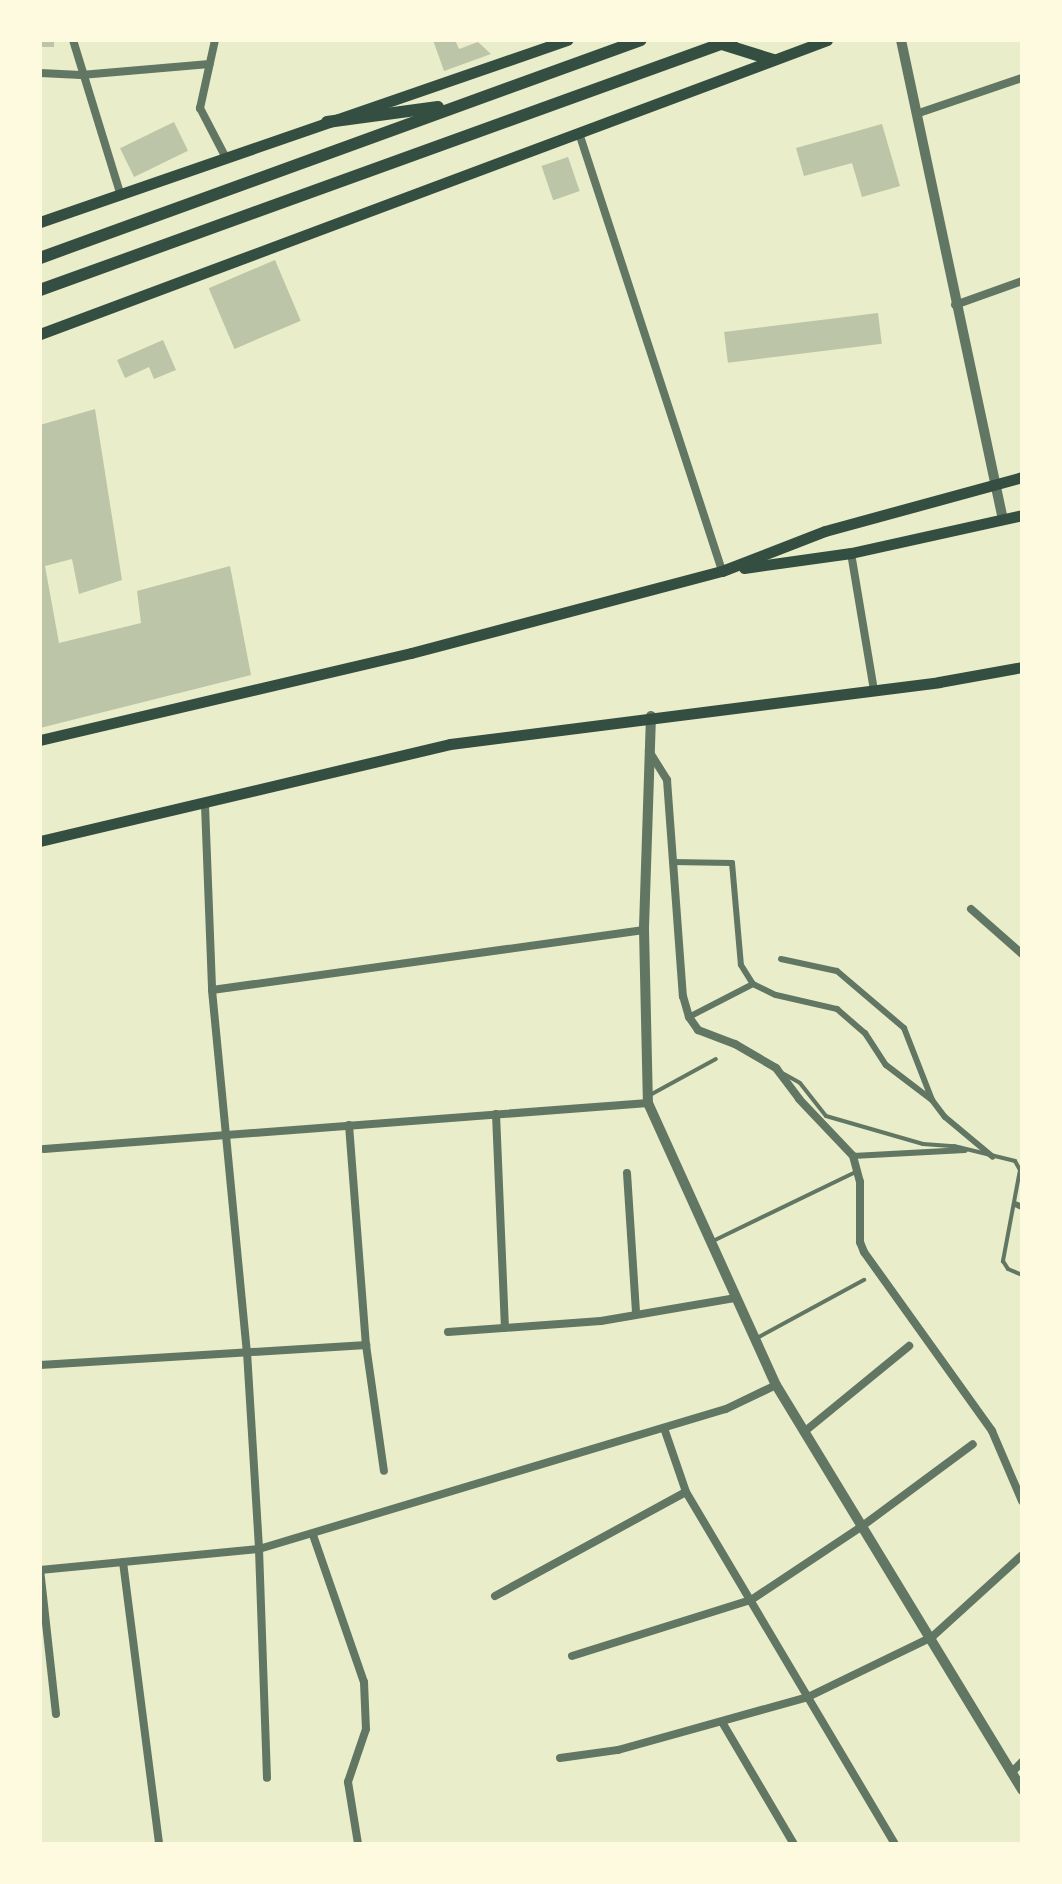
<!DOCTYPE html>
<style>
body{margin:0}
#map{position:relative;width:1062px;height:1884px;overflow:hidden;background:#e9edc9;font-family:"Varela Round",sans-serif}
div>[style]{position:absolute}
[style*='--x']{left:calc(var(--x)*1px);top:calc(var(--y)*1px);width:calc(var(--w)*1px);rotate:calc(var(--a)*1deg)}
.building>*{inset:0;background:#bcc5a7;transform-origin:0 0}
.service>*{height:4px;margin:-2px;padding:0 2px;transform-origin:2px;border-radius:2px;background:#617663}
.pedestrian>*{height:6px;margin:-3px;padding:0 3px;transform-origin:3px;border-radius:3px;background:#617663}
.minor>*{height:8px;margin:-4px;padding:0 4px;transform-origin:4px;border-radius:4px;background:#617663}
.tertiary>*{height:10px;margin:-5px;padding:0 5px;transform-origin:5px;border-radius:5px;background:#617663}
.secondary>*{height:11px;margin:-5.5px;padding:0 5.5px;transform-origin:5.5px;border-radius:5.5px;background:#344e41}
.trunk>*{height:12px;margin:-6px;padding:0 6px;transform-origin:6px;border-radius:6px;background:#344e41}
span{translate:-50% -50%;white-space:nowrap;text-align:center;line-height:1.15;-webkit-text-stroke:7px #fefae0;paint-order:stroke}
.frame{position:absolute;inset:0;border:42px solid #fefae0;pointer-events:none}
</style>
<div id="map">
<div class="building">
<div style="left:40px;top:40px;width:14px;height:7px"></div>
<div style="clip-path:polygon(433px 40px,455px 40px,459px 49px,478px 42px,491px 54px,444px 71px)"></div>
<div style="left:174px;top:122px;width:32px;height:60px;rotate:64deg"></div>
<div style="clip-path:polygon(882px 124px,900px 186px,862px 197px,852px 163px,804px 176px,796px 148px)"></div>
<div style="left:568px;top:157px;width:36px;height:28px;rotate:71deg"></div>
<div style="left:275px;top:260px;width:66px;height:72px;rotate:67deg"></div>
<div style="left:878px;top:313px;width:31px;height:155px;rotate:83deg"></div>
<div style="clip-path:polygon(163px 340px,176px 370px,154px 379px,149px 367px,125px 378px,117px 360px)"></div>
<div style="clip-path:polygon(95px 409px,122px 580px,79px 594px,72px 559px,45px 566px,59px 643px,141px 623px,137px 591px,230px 566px,251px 675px,40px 728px,40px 425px)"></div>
</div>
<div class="service">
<div style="--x:784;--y:1074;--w:18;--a:29"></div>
<div style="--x:800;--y:1083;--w:42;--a:51.8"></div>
<div style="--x:826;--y:1116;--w:101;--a:16.1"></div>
<div style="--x:923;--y:1144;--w:31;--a:4"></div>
<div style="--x:954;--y:1146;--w:63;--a:13.8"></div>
<div style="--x:1015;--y:1161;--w:10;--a:61"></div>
<div style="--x:1020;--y:1170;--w:93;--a:100.6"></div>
<div style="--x:1003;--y:1261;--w:9;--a:58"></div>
<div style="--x:1008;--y:1269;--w:15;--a:23"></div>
<div style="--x:650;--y:1095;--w:75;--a:-28.6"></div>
<div style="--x:713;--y:1241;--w:159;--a:-25.8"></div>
<div style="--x:757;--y:1338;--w:122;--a:-28.5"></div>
</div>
<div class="pedestrian">
<div style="--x:672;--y:862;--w:60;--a:1"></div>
<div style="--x:732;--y:863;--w:102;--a:85"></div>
<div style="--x:741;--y:965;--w:22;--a:58"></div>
<div style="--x:753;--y:984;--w:25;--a:26"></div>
<div style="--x:776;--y:995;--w:63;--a:12.9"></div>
<div style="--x:837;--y:1009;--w:37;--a:41"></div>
<div style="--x:865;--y:1033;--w:38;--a:57"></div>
<div style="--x:886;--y:1065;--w:58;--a:37.3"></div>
<div style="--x:781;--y:959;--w:57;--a:12.1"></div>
<div style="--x:837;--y:971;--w:88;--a:40.4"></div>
<div style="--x:904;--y:1028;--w:77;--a:68.7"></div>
<div style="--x:932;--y:1100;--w:21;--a:53"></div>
<div style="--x:945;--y:1117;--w:62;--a:39.8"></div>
<div style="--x:689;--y:1017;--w:72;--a:-27.3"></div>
<div style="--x:853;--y:1156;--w:112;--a:-3.1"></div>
<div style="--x:1015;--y:1204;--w:8;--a:23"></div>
</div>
<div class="minor">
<div style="--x:73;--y:40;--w:160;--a:72.9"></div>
<div style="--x:215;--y:40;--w:70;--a:102.4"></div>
<div style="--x:200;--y:108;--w:54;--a:62.5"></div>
<div style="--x:40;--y:73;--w:41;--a:2.8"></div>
<div style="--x:81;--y:75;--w:129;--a:-4.9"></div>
<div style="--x:916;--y:114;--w:112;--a:-18.8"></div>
<div style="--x:579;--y:133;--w:461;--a:71.9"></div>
<div style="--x:955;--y:305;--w:71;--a:-19.7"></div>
<div style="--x:851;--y:553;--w:139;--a:80.5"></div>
<div style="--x:649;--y:751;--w:34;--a:58"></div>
<div style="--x:667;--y:780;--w:217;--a:85.8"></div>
<div style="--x:683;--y:996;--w:22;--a:74"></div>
<div style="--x:689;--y:1017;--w:16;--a:55"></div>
<div style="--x:698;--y:1030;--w:40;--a:21"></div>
<div style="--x:735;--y:1044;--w:48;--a:30.3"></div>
<div style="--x:776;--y:1068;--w:39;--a:53"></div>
<div style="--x:799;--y:1099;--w:79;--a:46.5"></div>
<div style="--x:853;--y:1156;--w:27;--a:75"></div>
<div style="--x:860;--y:1182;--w:60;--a:90"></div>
<div style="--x:860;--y:1242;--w:11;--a:68"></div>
<div style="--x:864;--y:1252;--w:220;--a:54.4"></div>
<div style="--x:992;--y:1431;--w:76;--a:66.8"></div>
<div style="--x:205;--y:805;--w:185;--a:87.8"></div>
<div style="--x:212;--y:990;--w:364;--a:84.5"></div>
<div style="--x:247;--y:1352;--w:197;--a:86.5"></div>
<div style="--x:259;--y:1549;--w:229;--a:88"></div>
<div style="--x:971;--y:909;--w:68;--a:41.4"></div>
<div style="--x:212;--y:990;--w:436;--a:-7.9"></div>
<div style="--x:496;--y:1114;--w:214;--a:87.6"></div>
<div style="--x:349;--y:1125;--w:221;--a:85.6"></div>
<div style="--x:366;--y:1345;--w:127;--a:81.9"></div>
<div style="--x:44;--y:1149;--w:606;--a:-4.36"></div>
<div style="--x:627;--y:1173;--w:141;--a:86.3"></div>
<div style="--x:448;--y:1332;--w:153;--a:-4.1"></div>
<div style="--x:601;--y:1321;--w:137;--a:-9.7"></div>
<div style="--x:40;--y:1365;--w:327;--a:-3.5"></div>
<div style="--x:664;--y:1428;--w:68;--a:71"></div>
<div style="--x:686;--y:1492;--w:409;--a:59.3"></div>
<div style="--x:804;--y:1432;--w:136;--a:-39.3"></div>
<div style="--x:313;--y:1535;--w:156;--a:70.9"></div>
<div style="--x:364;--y:1682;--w:47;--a:87.6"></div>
<div style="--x:366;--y:1729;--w:56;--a:108.8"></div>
<div style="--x:348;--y:1782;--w:63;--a:80.8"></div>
<div style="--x:123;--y:1562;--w:284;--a:82.7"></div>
<div style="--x:495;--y:1596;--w:217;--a:-28.6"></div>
<div style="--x:572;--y:1656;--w:188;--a:-17.4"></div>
<div style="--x:751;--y:1600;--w:132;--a:-33.6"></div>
<div style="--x:861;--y:1527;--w:139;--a:-36.5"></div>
<div style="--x:56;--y:1714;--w:145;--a:-96.3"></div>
<div style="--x:40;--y:1570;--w:220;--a:-5.5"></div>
<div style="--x:259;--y:1549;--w:488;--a:-16.7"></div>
<div style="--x:726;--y:1409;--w:55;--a:-25.6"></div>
<div style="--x:722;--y:1722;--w:142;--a:59.5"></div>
<div style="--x:560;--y:1758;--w:59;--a:-7.9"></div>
<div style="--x:618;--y:1750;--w:197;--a:-15.6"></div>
<div style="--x:808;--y:1697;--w:138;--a:-25.8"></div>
<div style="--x:932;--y:1637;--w:122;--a:-42.3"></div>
<div style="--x:1011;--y:1773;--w:16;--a:-45"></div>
</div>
<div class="tertiary">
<div style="--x:901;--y:40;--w:489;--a:78"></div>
<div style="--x:651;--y:716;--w:214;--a:91.9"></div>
<div style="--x:644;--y:930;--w:173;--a:88.7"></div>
<div style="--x:648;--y:1103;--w:310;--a:65.6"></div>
<div style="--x:776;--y:1385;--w:474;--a:58.7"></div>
</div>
<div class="secondary">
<div style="--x:40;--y:222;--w:558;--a:-19.05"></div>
<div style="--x:40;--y:334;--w:840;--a:-20.48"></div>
<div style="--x:744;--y:568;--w:108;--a:-8"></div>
<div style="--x:851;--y:553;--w:175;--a:-12.5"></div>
<div style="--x:40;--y:740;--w:381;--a:-13.2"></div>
<div style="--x:411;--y:653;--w:322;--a:-14.8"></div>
<div style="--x:722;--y:571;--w:110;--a:-21.2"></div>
<div style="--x:825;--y:531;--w:204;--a:-15.3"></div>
<div style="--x:40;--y:841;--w:421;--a:-13.3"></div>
<div style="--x:450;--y:744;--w:493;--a:-7.2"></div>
<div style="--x:939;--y:682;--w:84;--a:-10.2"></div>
</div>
<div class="trunk">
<div style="--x:722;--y:44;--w:53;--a:17.4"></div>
<div style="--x:327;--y:122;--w:112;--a:-7.7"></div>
<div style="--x:40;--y:258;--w:639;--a:-19.94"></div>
<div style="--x:40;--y:290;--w:736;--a:-19.86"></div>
</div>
<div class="frame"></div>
</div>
